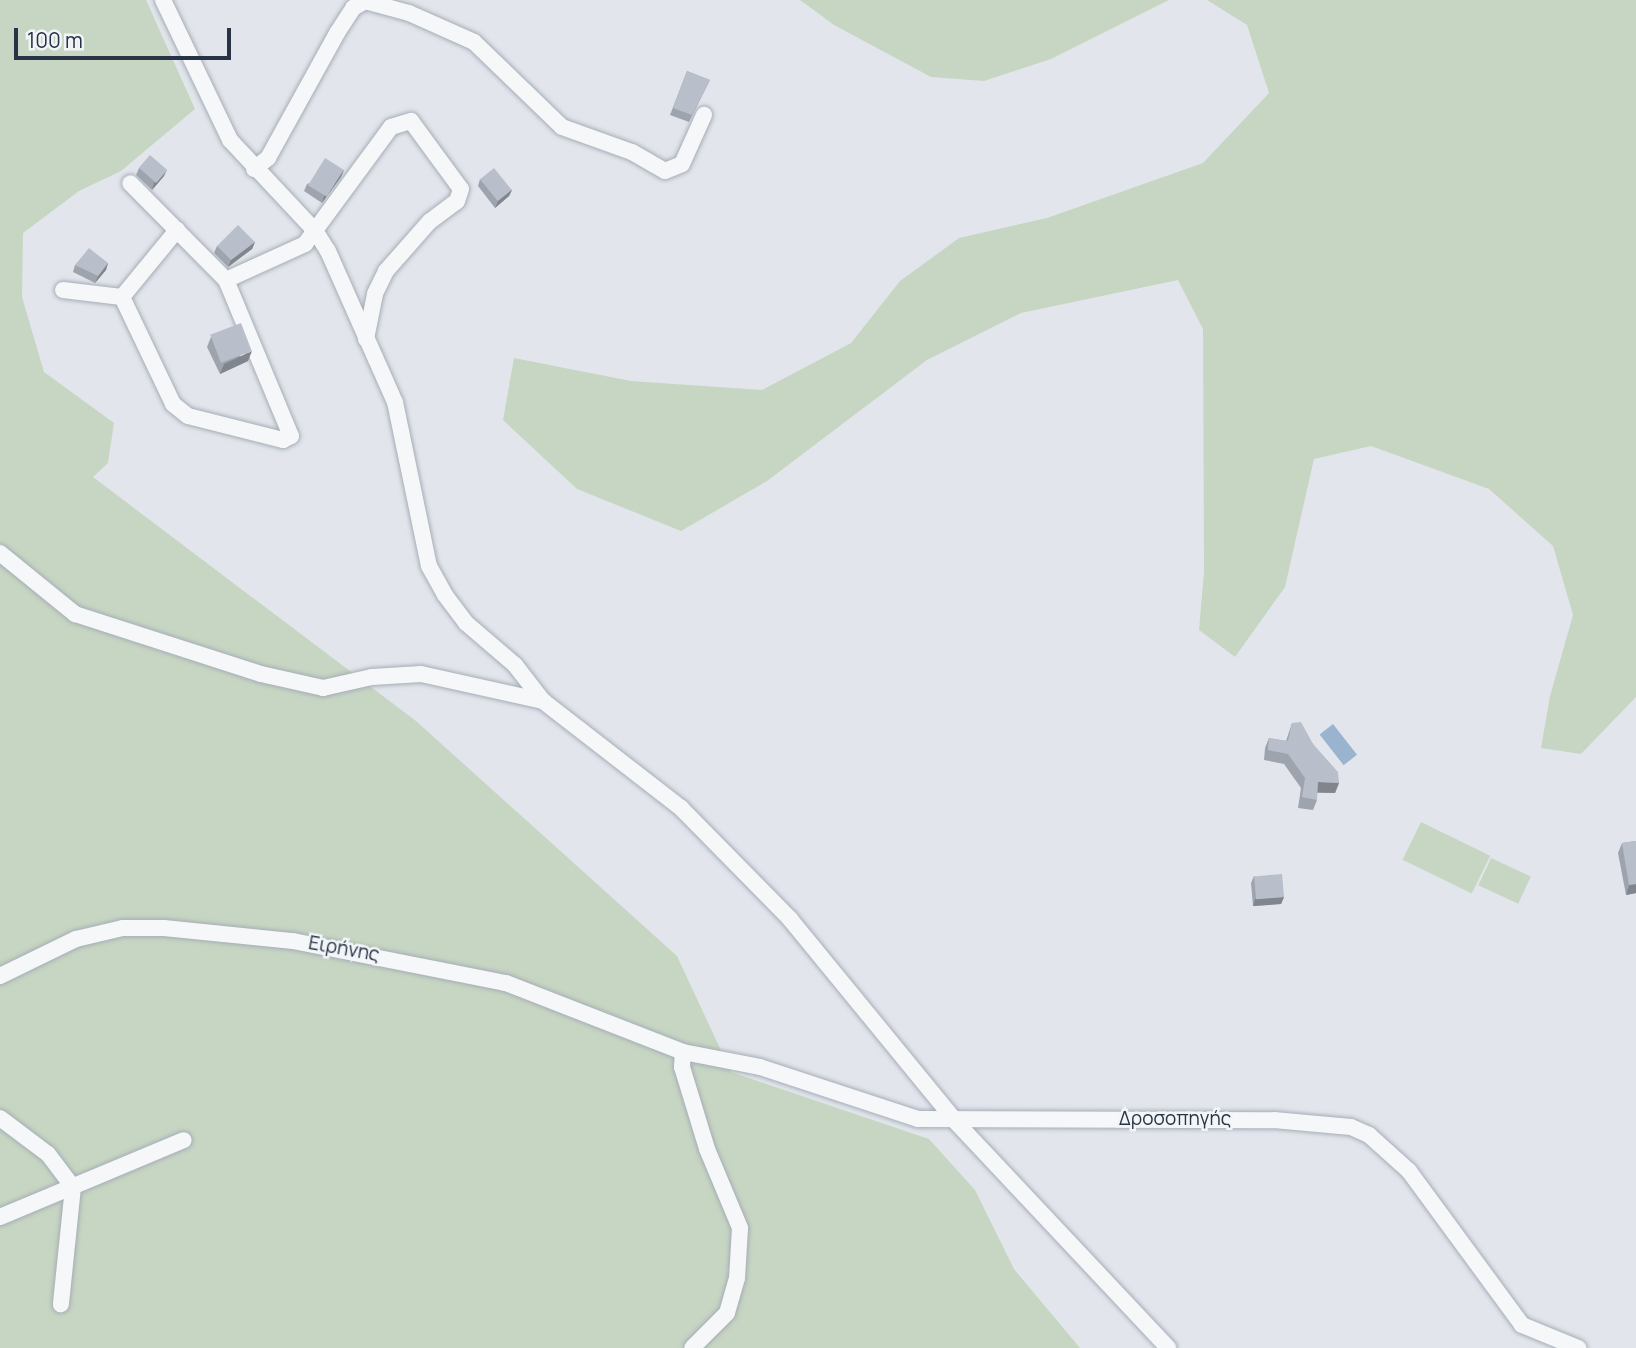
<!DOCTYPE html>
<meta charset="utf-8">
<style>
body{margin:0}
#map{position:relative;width:1636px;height:1348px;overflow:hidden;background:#e2e6ec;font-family:Manrope,sans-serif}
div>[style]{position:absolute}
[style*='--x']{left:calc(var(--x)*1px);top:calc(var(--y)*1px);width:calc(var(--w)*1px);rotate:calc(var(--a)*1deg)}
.green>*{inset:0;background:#c7d6c2;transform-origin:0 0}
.water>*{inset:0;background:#9ab4cf;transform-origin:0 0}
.roads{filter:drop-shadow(0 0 2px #a6adb7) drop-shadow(0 0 2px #a6adb7)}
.minor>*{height:16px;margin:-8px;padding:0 8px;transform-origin:8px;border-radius:8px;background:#f5f7f9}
.wall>*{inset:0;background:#9ea4ae}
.shaded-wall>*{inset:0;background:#81868d}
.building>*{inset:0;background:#b8bfca;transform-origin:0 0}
span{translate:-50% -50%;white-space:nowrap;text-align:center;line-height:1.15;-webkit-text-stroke:5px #f2f5f8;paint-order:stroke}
.street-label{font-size:19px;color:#283345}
.scale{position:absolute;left:14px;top:28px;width:217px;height:32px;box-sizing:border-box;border:4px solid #283345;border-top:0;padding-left:9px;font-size:21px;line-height:24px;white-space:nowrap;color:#283345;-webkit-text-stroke:5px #f2f5f8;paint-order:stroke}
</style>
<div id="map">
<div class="green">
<div style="clip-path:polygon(0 0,146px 0,195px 109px,121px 171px,79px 191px,23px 233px,22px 297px,44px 372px,114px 423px,108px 463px,93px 477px,416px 721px,677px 956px,731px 1072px,929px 1139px,975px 1190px,1014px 1269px,1080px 1348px,0 1348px)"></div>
<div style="clip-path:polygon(800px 0,1169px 0,1051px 59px,984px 81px,931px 77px,834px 25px)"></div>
<div style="clip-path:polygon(1207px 0,1636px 0,1636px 697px,1581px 754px,1541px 748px,1550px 696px,1573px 615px,1553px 546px,1489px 489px,1371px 446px,1314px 459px,1285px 587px,1235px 657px,1199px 630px,1204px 572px,1203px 329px,1178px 280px,1021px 313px,927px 360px,767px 481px,681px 531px,577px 489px,503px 420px,514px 358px,631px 381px,762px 390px,851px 343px,900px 281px,959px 238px,1047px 218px,1203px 163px,1269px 93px,1247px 25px)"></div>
<div style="left:1421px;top:822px;width:77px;height:42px;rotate:26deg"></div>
<div style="left:1491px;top:858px;width:44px;height:30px;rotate:25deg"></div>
</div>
<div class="water">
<div style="left:1333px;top:724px;width:39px;height:17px;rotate:52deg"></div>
</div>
<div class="roads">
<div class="minor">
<div style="--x:163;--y:0;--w:155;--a:64.4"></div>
<div style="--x:230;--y:140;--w:126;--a:46.9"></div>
<div style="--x:316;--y:232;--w:22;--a:58"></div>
<div style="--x:328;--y:251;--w:165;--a:66.1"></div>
<div style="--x:395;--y:402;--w:167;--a:78.3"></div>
<div style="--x:429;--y:566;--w:33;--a:61"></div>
<div style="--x:445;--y:595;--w:35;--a:53"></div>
<div style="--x:466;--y:623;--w:65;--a:40.6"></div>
<div style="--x:515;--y:665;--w:46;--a:52.1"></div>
<div style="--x:543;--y:701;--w:175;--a:37.8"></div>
<div style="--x:681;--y:808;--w:156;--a:45.5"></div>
<div style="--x:790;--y:919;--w:262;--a:50.7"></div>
<div style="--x:956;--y:1122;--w:310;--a:46.8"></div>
<div style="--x:254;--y:169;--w:18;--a:-38"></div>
<div style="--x:268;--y:158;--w:143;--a:-61.1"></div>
<div style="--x:337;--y:33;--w:30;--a:-57"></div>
<div style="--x:353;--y:8;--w:14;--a:-30"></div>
<div style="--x:365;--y:1;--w:46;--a:15.3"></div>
<div style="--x:409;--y:13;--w:71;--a:24"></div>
<div style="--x:474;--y:42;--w:122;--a:44"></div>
<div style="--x:562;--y:127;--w:74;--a:19.7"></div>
<div style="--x:632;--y:152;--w:38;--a:30"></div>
<div style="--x:665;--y:171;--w:18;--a:-22"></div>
<div style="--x:682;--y:164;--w:54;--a:-65.8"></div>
<div style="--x:226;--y:280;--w:87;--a:-24.5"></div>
<div style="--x:305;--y:244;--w:145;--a:-53.7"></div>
<div style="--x:391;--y:127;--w:21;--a:-17"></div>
<div style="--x:411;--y:121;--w:84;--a:53.7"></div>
<div style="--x:461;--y:189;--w:13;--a:108"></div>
<div style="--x:457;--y:201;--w:34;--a:143"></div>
<div style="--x:430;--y:221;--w:67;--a:131.3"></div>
<div style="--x:386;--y:271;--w:25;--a:116"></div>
<div style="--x:375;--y:294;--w:46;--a:101.3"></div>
<div style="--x:63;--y:290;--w:59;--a:6.8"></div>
<div style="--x:122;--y:297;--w:87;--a:-50.6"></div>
<div style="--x:122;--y:297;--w:119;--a:64.5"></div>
<div style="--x:173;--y:404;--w:19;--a:39"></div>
<div style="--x:188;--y:416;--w:98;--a:14.2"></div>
<div style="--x:283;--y:440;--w:9;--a:-27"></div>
<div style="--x:291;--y:436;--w:169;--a:-112.6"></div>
<div style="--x:226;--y:280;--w:136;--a:-134.7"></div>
<div style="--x:0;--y:553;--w:97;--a:39.1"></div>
<div style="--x:75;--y:614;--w:195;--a:17.9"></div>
<div style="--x:261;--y:674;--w:64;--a:12.7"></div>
<div style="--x:323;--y:688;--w:50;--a:-12.7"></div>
<div style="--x:372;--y:677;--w:49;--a:-3.5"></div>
<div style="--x:421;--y:674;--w:125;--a:12.5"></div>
<div style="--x:0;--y:976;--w:85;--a:-26"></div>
<div style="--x:76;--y:939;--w:48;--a:-13.2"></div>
<div style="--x:123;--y:928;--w:41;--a:0"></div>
<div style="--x:164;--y:928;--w:130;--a:5.8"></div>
<div style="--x:293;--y:941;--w:217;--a:11.2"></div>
<div style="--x:506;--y:983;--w:190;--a:21.3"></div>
<div style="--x:683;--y:1052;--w:78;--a:11"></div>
<div style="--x:760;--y:1067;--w:166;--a:18.2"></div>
<div style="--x:918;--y:1119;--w:356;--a:0.2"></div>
<div style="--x:1274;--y:1120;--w:77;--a:5.2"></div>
<div style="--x:1351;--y:1127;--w:20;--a:24"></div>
<div style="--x:1369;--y:1135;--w:54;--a:42"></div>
<div style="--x:1409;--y:1171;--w:191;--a:53.7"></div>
<div style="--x:1522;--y:1325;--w:61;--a:22.3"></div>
<div style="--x:683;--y:1052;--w:15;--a:94"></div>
<div style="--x:682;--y:1067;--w:86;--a:73"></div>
<div style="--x:707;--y:1149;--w:86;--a:67.3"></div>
<div style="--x:740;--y:1228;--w:50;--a:93.4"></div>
<div style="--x:737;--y:1278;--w:36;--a:106"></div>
<div style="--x:727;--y:1313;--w:49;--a:135"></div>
<div style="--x:0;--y:1118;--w:60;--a:36.9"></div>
<div style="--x:48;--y:1154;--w:41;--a:52.9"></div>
<div style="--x:73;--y:1187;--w:118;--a:95.9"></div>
<div style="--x:0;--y:1217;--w:199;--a:-22.7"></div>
</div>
</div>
<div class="wall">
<div style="clip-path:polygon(687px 71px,710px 80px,689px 122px,670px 115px)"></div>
<div style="clip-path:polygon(139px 168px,164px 176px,152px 190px,136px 175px)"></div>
<div style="clip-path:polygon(344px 170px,341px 177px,322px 203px,304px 191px,307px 184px)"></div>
<div style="clip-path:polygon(480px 179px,512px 190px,509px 196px,495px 208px,478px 186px)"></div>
<div style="clip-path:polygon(255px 242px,252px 249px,228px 267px,214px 253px,217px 246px)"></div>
<div style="clip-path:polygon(108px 263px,106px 270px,95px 283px,73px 272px,75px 265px)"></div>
<div style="clip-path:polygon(211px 337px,248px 361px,220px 374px,207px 347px)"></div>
<div style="clip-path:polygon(1292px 723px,1313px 744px,1339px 783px,1335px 793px,1317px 793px,1317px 800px,1313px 810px,1298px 808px,1301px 788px,1284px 764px,1264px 760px,1265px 748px,1269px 738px,1286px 741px)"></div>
<div style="clip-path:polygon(1636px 841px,1636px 893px,1626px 895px,1618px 853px,1622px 843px)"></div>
<div style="clip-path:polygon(1254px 876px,1284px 897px,1281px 904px,1253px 906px,1251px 883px)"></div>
</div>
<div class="shaded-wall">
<div style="clip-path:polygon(167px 170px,164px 176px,152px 190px,154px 183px)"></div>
<div style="clip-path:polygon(344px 170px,341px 177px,322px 203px,324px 196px)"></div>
<div style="clip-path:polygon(512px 190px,509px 196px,495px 208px,498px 201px)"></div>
<div style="clip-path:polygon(255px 242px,252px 249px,228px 267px,231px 260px)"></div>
<div style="clip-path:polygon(108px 263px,106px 270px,95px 283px,98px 276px)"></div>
<div style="clip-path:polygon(252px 351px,248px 361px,220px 374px,224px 364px)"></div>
<div style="clip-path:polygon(1318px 782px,1339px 783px,1335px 793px,1314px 792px)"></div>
<div style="clip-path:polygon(1636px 884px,1636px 893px,1626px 895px,1629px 885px)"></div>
<div style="clip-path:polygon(1284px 897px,1281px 904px,1253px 906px,1255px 899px)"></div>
</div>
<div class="building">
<div style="clip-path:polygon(687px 71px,710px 80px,692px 115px,673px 108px)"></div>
<div style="left:150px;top:155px;width:23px;height:17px;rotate:41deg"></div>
<div style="left:325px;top:158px;width:22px;height:32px;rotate:32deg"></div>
<div style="left:494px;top:168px;width:28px;height:18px;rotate:51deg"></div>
<div style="clip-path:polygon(238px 225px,255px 242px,231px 260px,217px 246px)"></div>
<div style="clip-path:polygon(89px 248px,108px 263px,98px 276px,75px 265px)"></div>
<div style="left:241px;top:323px;width:30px;height:33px;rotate:69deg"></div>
<div style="clip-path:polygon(1301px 722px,1313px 744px,1338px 772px,1339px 783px,1318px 782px,1317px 800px,1302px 797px,1305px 778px,1288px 754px,1268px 750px,1269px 738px,1288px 741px,1292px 723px)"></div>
<div style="clip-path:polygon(1636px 841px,1636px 884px,1629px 885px,1622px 843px)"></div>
<div style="left:1282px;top:874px;width:23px;height:28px;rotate:85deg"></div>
</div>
<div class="street-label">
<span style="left:344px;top:949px;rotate:10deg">Ειρήνης</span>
<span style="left:1175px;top:1119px">Δροσοπηγής</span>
</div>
<div class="scale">100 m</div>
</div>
